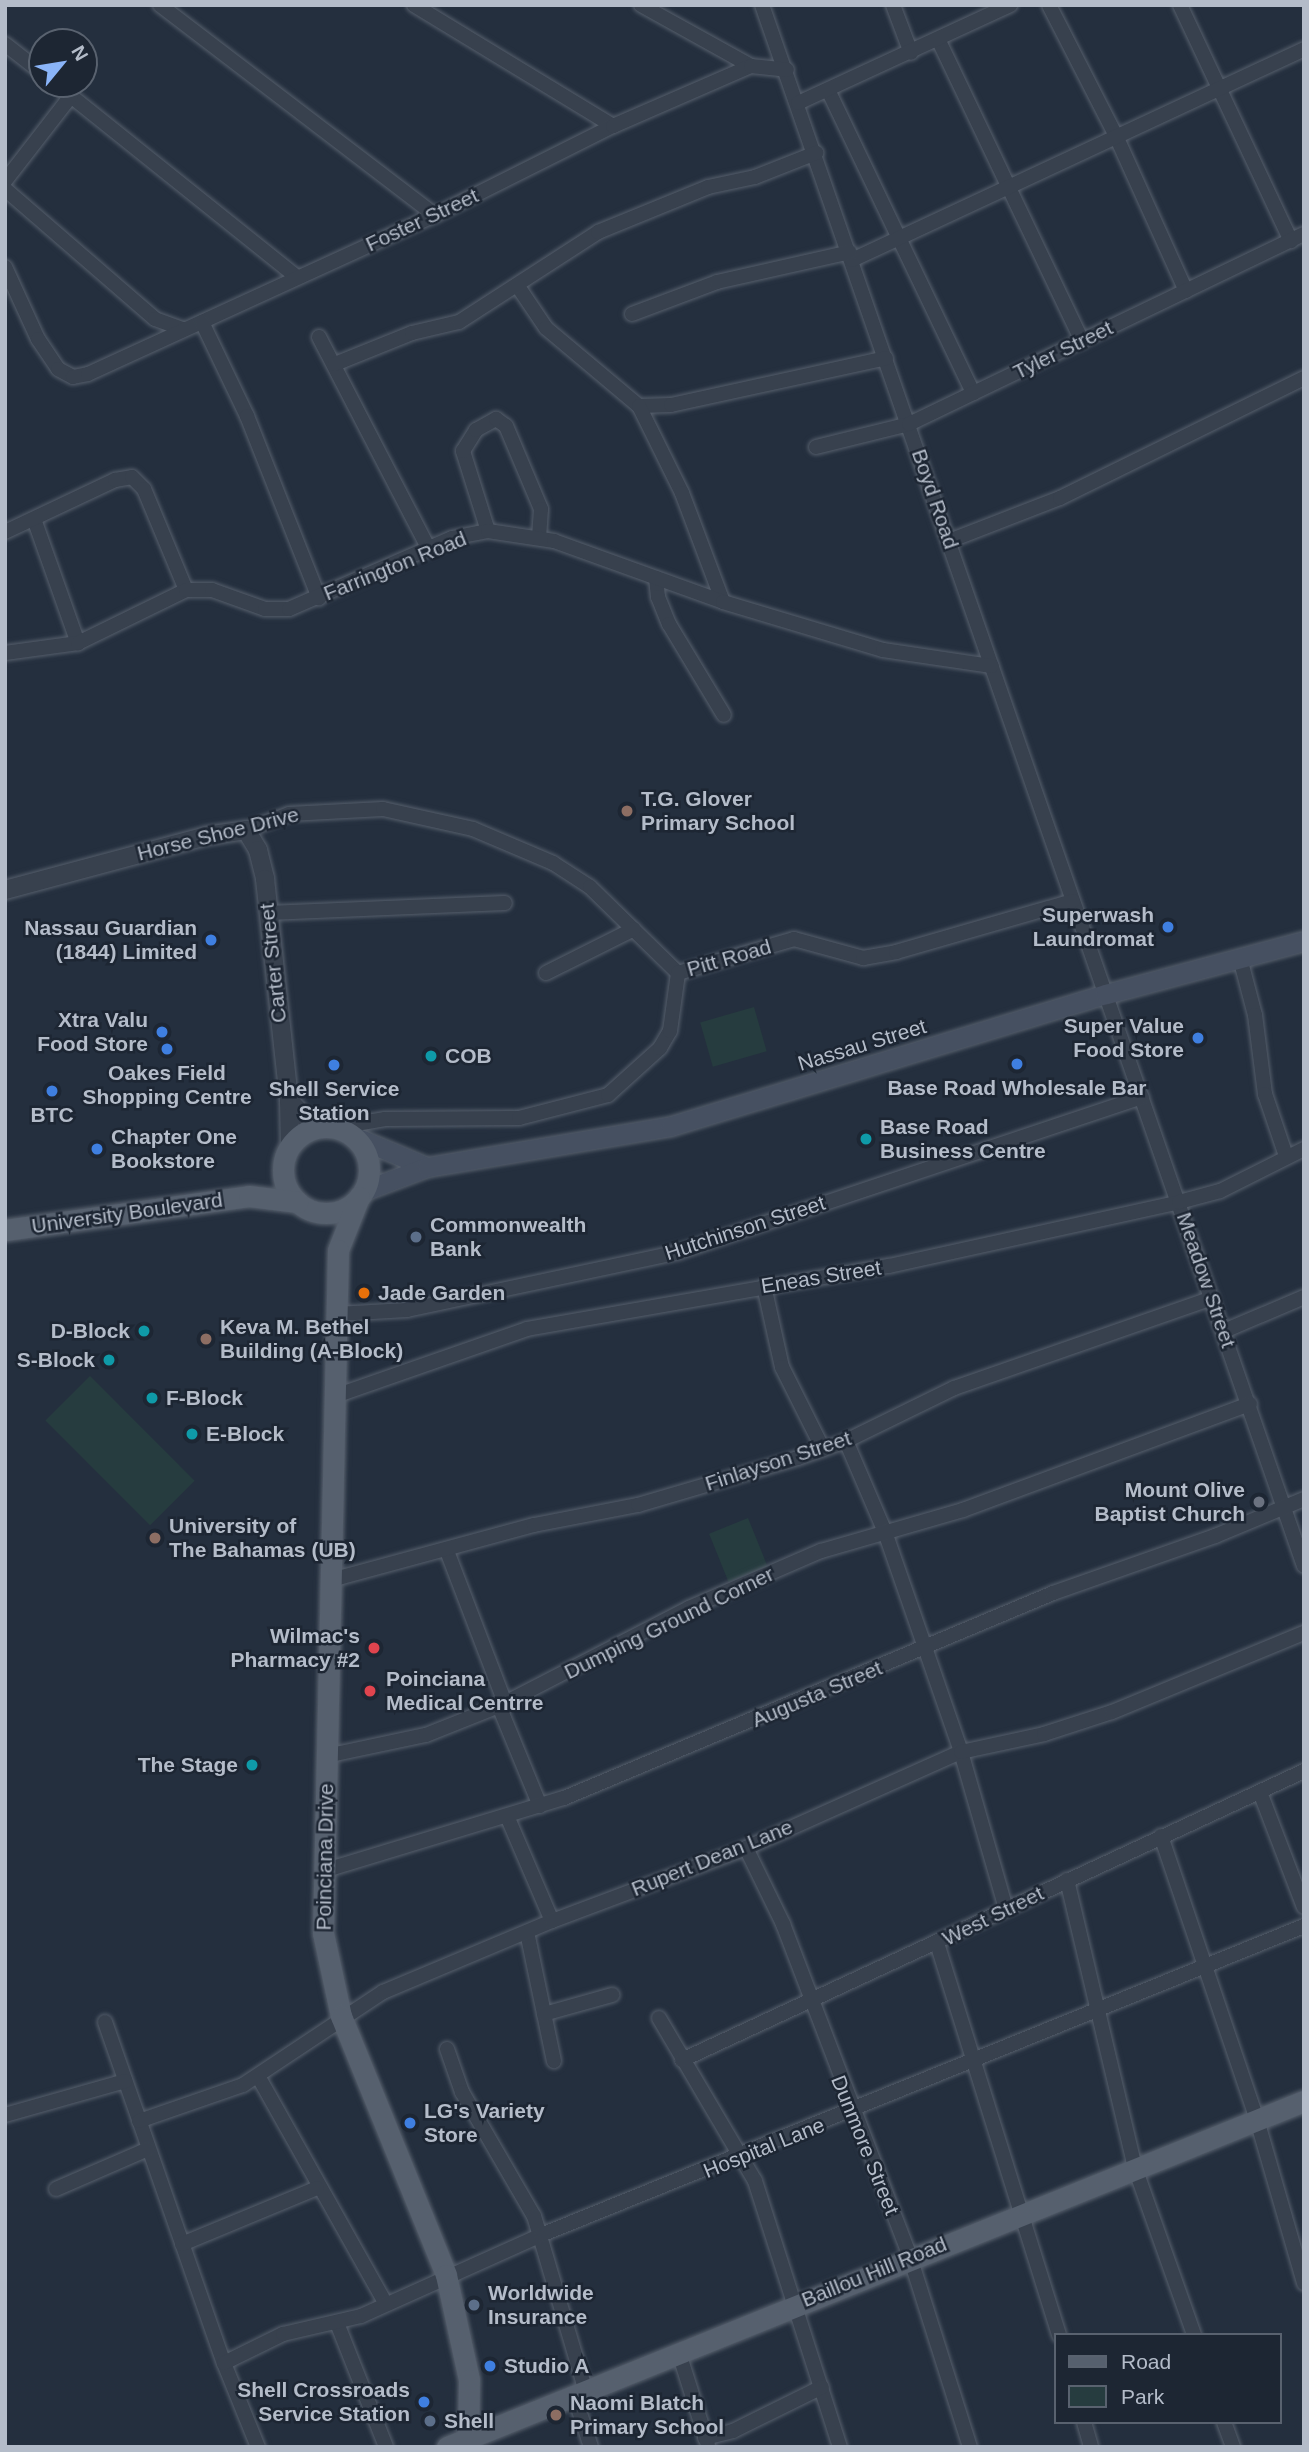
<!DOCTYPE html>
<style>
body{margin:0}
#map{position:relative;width:1309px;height:2452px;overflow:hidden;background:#242f3e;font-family:Helvetica,sans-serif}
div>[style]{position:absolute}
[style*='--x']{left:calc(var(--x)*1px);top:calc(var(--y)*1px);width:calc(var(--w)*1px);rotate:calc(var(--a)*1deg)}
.green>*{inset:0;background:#263c3f;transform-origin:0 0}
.roads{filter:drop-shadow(0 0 2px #565f6c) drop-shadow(0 0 2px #565f6c)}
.minor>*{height:14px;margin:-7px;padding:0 7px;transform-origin:7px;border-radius:7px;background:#38414e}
.tertiary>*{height:18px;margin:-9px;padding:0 9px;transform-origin:9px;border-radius:9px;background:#38414e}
.secondary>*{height:19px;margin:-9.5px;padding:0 9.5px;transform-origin:9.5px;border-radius:9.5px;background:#465061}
.primary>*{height:21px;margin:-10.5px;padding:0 10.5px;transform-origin:10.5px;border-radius:10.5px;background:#56606e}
.primary>.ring{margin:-10.5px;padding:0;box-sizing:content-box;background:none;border:21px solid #56606e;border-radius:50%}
.dots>*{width:19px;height:19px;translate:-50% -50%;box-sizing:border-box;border:4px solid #1d2633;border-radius:50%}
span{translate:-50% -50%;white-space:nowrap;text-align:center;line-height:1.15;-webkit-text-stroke:5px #1d2633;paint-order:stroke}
.street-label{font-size:21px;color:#b4bcc9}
.poi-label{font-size:21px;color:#b4bcc9;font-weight:700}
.left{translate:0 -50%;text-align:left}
.right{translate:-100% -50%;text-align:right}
.frame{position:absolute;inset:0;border:7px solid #b4bcc9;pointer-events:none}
.legend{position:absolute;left:1054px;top:2333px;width:228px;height:91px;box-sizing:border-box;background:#1d2633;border:2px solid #59626f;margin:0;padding:9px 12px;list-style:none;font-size:21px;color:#b4bcc9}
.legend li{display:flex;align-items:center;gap:14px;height:35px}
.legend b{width:35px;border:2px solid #59626f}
.north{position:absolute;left:28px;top:28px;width:70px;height:70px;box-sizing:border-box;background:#1d2633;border:2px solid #59626f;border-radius:50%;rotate:60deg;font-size:19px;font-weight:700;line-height:28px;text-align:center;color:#b4bcc9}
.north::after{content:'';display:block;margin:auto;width:24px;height:32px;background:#8ab4f8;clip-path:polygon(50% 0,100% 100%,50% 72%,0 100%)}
</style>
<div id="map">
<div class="green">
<div style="left:754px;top:1007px;width:46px;height:56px;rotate:74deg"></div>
<div style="left:90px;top:1376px;width:148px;height:63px;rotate:45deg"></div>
<div style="left:748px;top:1518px;width:52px;height:42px;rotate:68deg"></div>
</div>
<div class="roads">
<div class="minor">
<div style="--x:160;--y:5;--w:346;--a:37.4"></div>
<div style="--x:414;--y:5;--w:233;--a:31.3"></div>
<div style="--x:641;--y:5;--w:126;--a:29"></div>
<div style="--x:762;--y:5;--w:1652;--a:70.85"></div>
<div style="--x:893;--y:5;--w:51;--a:69.4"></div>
<div style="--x:1049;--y:5;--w:147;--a:62.9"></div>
<div style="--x:1116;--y:136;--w:170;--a:65.7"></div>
<div style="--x:1180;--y:5;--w:261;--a:64.8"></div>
<div style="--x:938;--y:39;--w:335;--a:64.5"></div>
<div style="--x:5;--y:44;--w:47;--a:38.1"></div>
<div style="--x:56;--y:84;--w:309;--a:38.7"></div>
<div style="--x:829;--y:92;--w:334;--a:64.4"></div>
<div style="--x:798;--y:103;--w:234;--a:-24.8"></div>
<div style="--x:5;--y:181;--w:108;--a:-52.2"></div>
<div style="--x:5;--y:189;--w:198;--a:40.9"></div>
<div style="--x:155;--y:319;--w:30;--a:20"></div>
<div style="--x:852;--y:260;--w:499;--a:-25"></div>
<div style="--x:5;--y:267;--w:79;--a:65.4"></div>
<div style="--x:38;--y:339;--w:36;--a:56"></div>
<div style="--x:58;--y:369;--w:17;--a:28"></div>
<div style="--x:73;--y:377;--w:15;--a:-11"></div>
<div style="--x:88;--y:374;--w:382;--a:-24.6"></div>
<div style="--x:435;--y:215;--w:199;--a:-26.6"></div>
<div style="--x:613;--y:126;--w:150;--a:-23.5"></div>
<div style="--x:751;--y:66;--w:36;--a:6"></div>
<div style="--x:517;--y:285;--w:52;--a:56"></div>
<div style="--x:546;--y:328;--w:121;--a:40"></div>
<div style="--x:639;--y:406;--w:32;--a:-2"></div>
<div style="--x:671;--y:405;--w:220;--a:-12.3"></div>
<div style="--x:632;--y:314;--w:91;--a:-20.6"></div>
<div style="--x:717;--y:282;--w:136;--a:-12.7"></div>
<div style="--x:202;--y:322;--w:104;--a:64.4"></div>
<div style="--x:247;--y:416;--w:196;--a:68.4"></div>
<div style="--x:319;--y:337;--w:239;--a:62.6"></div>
<div style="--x:335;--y:364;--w:83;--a:-21.9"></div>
<div style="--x:412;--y:333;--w:48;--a:-13.2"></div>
<div style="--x:459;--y:322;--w:166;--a:-32.9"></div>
<div style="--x:598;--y:232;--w:119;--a:-22.2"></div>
<div style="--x:708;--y:187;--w:48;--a:-12"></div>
<div style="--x:755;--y:177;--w:66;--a:-21.5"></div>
<div style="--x:639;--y:406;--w:97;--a:63.7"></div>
<div style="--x:682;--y:493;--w:116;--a:69.4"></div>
<div style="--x:816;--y:447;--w:96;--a:-13.9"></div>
<div style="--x:909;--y:424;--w:438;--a:-25.7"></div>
<div style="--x:34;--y:519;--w:132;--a:70.5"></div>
<div style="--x:488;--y:531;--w:84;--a:-107.4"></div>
<div style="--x:463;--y:451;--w:25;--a:-58"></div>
<div style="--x:476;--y:430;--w:23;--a:-29"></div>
<div style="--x:496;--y:419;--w:12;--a:35"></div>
<div style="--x:506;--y:426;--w:90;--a:67.1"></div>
<div style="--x:541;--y:509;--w:27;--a:94"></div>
<div style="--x:5;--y:532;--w:122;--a:-25.3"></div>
<div style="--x:115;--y:480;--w:17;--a:-10"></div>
<div style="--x:132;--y:477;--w:17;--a:45"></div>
<div style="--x:144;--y:489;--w:109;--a:67.4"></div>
<div style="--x:949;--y:541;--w:119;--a:-21.2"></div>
<div style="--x:1060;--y:498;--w:272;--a:-26.2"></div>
<div style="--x:656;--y:578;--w:19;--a:84"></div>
<div style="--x:658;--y:597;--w:29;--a:68"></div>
<div style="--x:669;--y:624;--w:106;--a:58.9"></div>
<div style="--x:5;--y:653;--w:74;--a:-7.8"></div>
<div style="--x:78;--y:643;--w:120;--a:-26.1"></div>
<div style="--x:186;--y:590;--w:26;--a:0"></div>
<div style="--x:212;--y:590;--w:56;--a:19.7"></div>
<div style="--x:265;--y:609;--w:24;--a:0"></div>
<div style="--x:289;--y:609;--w:178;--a:-23.5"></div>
<div style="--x:452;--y:538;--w:37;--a:-11"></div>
<div style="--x:488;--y:531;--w:67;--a:8.6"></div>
<div style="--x:554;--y:541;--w:180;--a:19.8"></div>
<div style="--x:723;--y:602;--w:167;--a:16.7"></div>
<div style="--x:883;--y:650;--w:110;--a:8.4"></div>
<div style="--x:246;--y:830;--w:46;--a:-20.4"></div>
<div style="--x:289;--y:814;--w:94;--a:-3"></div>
<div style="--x:383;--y:809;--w:92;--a:12.5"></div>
<div style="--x:473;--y:829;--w:87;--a:23"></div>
<div style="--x:553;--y:863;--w:44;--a:33"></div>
<div style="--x:590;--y:887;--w:123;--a:44.3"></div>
<div style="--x:268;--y:913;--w:237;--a:-2.4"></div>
<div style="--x:1240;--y:958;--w:59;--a:75.3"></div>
<div style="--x:1255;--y:1015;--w:80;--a:82.8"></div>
<div style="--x:1265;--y:1094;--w:65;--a:71.3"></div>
<div style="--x:546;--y:973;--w:98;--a:-26.6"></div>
<div style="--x:678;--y:973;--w:121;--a:-16.3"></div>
<div style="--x:794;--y:939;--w:72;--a:15.4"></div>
<div style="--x:863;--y:958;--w:34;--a:-10"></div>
<div style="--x:896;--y:952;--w:184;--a:-16.1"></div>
<div style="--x:332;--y:1128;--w:54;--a:-9.6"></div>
<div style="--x:385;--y:1119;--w:134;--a:-0.4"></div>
<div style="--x:519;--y:1118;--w:92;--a:-14.5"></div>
<div style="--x:608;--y:1095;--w:70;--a:-42.1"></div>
<div style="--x:660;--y:1048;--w:20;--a:-60"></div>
<div style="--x:670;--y:1031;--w:59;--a:-82.1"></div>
<div style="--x:764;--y:1286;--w:83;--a:77.5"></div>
<div style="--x:782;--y:1367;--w:92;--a:63.4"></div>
<div style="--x:337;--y:1314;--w:70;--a:-3.3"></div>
<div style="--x:407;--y:1310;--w:278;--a:-12"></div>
<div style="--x:679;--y:1252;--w:488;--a:-18.5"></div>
<div style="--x:1224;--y:1331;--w:87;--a:-23"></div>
<div style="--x:335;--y:1396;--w:203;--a:-19.2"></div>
<div style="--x:527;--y:1329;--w:367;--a:-9.9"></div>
<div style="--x:889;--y:1266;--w:297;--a:-12.4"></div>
<div style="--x:1179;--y:1202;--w:42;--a:-15"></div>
<div style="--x:1220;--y:1191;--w:94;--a:-26.6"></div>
<div style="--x:846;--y:1441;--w:99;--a:66.8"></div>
<div style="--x:885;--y:1532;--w:233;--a:70.9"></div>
<div style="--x:961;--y:1752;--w:163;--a:74"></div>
<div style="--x:447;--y:1551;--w:163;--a:69.1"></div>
<div style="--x:331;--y:1580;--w:210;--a:-15.2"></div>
<div style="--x:534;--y:1525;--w:106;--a:-10.9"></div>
<div style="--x:638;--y:1505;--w:167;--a:-16.4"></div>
<div style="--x:798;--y:1458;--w:51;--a:-19.5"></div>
<div style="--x:846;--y:1441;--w:120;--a:-26.1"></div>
<div style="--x:954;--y:1388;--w:273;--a:-19.2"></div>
<div style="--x:499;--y:1706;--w:108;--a:67.7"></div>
<div style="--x:326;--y:1756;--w:102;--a:-11.9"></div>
<div style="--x:426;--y:1735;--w:79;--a:-21.7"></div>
<div style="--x:499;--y:1706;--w:214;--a:-27.3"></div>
<div style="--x:689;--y:1608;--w:144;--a:-23.4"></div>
<div style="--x:821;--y:1551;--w:148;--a:-16.1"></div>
<div style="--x:963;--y:1510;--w:306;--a:-20.3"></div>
<div style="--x:1260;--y:1792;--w:123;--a:69.1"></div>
<div style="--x:507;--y:1816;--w:114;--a:66.8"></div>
<div style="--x:1161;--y:1836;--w:300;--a:71.3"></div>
<div style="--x:1257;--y:2120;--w:170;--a:73.9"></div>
<div style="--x:746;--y:1848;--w:85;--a:64"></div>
<div style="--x:783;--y:1924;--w:356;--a:69.1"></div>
<div style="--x:910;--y:2257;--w:199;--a:72.5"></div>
<div style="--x:323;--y:1871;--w:252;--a:-16.9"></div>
<div style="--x:564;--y:1798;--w:530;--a:-22.74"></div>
<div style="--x:1053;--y:1593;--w:172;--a:-19.4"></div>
<div style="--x:1215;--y:1536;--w:96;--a:-22.6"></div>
<div style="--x:1067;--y:1880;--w:296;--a:76.7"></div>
<div style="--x:1135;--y:2168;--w:177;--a:70.5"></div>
<div style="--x:527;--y:1932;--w:132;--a:78.2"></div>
<div style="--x:937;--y:1943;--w:411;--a:72.7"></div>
<div style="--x:544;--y:2014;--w:71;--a:-15.6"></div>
<div style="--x:659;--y:2018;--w:189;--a:59.5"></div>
<div style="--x:755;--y:2181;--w:279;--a:72.3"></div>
<div style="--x:105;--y:2022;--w:361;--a:70.8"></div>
<div style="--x:224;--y:2363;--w:91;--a:68"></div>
<div style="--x:447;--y:2049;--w:46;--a:70.8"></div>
<div style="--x:462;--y:2092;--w:143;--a:59.9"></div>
<div style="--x:534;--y:2216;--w:183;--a:73.5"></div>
<div style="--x:682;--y:2060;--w:686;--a:-24.92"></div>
<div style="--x:258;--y:2076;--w:261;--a:60.7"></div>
<div style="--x:5;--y:2115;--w:125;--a:-15.8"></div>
<div style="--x:139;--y:2121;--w:110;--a:-19.1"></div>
<div style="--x:243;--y:2085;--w:168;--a:-33.6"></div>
<div style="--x:383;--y:1992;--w:183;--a:-22.8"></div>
<div style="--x:552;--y:1921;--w:207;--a:-20.6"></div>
<div style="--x:746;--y:1848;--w:235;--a:-24.1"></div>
<div style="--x:961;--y:1752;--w:85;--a:-12.2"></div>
<div style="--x:1044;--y:1734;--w:71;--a:-17.9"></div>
<div style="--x:1112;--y:1712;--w:208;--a:-22.4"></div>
<div style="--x:56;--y:2189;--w:100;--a:-23.5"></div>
<div style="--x:182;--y:2244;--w:146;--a:-22.5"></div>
<div style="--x:337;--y:2323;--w:133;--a:68.4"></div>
<div style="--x:679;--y:2353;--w:96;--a:72.5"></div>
<div style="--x:224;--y:2363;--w:66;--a:-26.2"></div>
<div style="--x:283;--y:2334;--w:80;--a:-13"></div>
<div style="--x:361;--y:2316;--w:197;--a:-24.2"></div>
<div style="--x:541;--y:2235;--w:823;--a:-22.05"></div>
<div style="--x:574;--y:2395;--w:55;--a:71.9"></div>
<div style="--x:1084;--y:2422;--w:26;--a:74"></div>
<div style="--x:1224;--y:2422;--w:27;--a:70"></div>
<div style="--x:705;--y:2438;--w:29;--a:-14"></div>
<div style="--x:733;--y:2431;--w:99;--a:-26.3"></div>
</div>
<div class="tertiary">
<div style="--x:5;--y:890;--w:208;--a:-15"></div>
<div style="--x:206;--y:836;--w:40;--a:-8.5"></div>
<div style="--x:246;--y:830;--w:23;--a:59"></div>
<div style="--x:258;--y:850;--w:30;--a:76"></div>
<div style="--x:265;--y:879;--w:222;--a:83.8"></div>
<div style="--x:289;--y:1100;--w:46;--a:88.8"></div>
<div style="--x:289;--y:1100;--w:39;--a:48"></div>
</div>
<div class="secondary">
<div style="--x:348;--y:1134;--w:86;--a:22.7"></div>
<div style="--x:363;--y:1191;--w:68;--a:-20.6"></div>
<div style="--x:427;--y:1167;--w:247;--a:-9.5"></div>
<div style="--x:671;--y:1126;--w:455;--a:-16.9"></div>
<div style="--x:1106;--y:994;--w:205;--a:-15"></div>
</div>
<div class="primary">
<div class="ring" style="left:283px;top:1127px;width:65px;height:65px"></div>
<div style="--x:359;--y:1197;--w:57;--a:111.6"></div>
<div style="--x:338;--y:1250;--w:683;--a:91.26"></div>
<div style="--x:323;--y:1933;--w:85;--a:77.8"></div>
<div style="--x:341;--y:2016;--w:279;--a:67.9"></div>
<div style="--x:446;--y:2275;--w:107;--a:77.6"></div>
<div style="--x:469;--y:2380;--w:67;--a:90.9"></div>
<div style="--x:5;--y:1230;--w:246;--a:-7.9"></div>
<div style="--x:249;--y:1196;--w:49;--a:7"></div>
<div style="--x:447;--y:2447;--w:924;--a:-21.99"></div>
</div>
</div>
<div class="dots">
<div style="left:627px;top:811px;background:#8d6e63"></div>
<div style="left:1168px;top:927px;background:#3f7fe0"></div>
<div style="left:211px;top:940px;background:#3f7fe0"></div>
<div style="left:162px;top:1032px;background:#3f7fe0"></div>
<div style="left:1198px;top:1038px;background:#3f7fe0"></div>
<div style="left:167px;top:1049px;background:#3f7fe0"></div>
<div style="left:431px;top:1056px;background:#0f9aa8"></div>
<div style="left:1017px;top:1064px;background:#3f7fe0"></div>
<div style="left:334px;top:1065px;background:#3f7fe0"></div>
<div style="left:52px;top:1091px;background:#3f7fe0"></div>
<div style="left:866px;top:1139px;background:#0f9aa8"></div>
<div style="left:97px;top:1149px;background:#3f7fe0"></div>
<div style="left:416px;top:1237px;background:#5c6f8a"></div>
<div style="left:364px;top:1293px;background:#e8710a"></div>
<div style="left:144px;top:1331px;background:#0f9aa8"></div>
<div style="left:206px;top:1339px;background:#8d6e63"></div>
<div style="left:109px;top:1360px;background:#0f9aa8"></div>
<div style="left:152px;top:1398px;background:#0f9aa8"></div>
<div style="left:192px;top:1434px;background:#0f9aa8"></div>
<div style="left:1259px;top:1502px;background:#6b7280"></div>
<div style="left:155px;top:1538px;background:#8d6e63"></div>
<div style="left:374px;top:1648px;background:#e0444e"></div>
<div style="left:370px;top:1691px;background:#e0444e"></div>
<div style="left:252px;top:1765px;background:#0f9aa8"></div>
<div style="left:410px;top:2123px;background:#3f7fe0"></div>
<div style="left:474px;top:2305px;background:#5c6f8a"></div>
<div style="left:490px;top:2366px;background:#3f7fe0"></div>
<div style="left:424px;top:2402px;background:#3f7fe0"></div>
<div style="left:556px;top:2415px;background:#8d6e63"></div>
<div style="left:430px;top:2421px;background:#5c6f8a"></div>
</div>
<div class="street-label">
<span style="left:422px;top:220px;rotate:-25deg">Foster Street</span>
<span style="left:1063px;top:350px;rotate:-26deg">Tyler Street</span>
<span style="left:935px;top:499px;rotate:71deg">Boyd Road</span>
<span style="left:395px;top:566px;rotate:-22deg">Farrington Road</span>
<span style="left:218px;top:834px;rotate:-14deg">Horse Shoe Drive</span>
<span style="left:729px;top:958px;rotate:-16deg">Pitt Road</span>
<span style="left:273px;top:963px;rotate:-96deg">Carter Street</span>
<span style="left:862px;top:1045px;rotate:-17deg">Nassau Street</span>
<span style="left:127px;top:1213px;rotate:-8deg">University Boulevard</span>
<span style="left:745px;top:1228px;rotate:-18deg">Hutchinson Street</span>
<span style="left:821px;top:1277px;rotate:-9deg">Eneas Street</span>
<span style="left:1206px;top:1280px;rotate:71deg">Meadow Street</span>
<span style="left:778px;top:1461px;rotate:-18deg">Finlayson Street</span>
<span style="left:669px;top:1623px;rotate:-26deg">Dumping Ground Corner</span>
<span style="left:817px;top:1694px;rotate:-23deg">Augusta Street</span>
<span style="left:325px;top:1857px;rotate:-89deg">Poinciana Drive</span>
<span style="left:712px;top:1858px;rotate:-22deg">Rupert Dean Lane</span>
<span style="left:993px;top:1916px;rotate:-26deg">West Street</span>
<span style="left:865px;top:2145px;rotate:68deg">Dunmore Street</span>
<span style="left:764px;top:2148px;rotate:-22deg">Hospital Lane</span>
<span style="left:874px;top:2272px;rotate:-22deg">Baillou Hill Road</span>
</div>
<div class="poi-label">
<span class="left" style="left:641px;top:811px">T.G. Glover<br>Primary School</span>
<span class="right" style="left:1154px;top:927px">Superwash<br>Laundromat</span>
<span class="right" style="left:197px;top:940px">Nassau Guardian<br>(1844) Limited</span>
<span class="right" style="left:148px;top:1032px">Xtra Valu<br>Food Store</span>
<span class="right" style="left:1184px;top:1038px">Super Value<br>Food Store</span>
<span class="left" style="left:445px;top:1056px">COB</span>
<span style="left:167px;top:1085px">Oakes Field<br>Shopping Centre</span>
<span style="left:1017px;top:1088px">Base Road Wholesale Bar</span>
<span style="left:334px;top:1101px">Shell Service<br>Station</span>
<span style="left:52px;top:1115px">BTC</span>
<span class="left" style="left:880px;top:1139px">Base Road<br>Business Centre</span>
<span class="left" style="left:111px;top:1149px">Chapter One<br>Bookstore</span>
<span class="left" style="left:430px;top:1237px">Commonwealth<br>Bank</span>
<span class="left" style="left:378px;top:1293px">Jade Garden</span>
<span class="left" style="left:220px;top:1339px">Keva M. Bethel<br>Building (A-Block)</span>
<span class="right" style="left:130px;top:1331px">D-Block</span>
<span class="right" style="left:95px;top:1360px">S-Block</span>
<span class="left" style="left:166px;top:1398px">F-Block</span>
<span class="left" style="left:206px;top:1434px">E-Block</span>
<span class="right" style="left:1245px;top:1502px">Mount Olive<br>Baptist Church</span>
<span class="left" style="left:169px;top:1538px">University of<br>The Bahamas (UB)</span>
<span class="right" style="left:360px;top:1648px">Wilmac's<br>Pharmacy #2</span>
<span class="left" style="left:386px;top:1691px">Poinciana<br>Medical Centrre</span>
<span class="right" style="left:238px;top:1765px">The Stage</span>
<span class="left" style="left:424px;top:2123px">LG's Variety<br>Store</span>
<span class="left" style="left:488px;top:2305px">Worldwide<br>Insurance</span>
<span class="left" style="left:504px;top:2366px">Studio A</span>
<span class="right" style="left:410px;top:2402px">Shell Crossroads<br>Service Station</span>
<span class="left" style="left:570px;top:2415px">Naomi Blatch<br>Primary School</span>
<span class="left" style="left:444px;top:2421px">Shell</span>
</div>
<div class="frame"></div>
<ul class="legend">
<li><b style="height:9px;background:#56606e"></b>Road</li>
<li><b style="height:19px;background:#263c3f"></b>Park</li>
</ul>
<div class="north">N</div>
</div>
